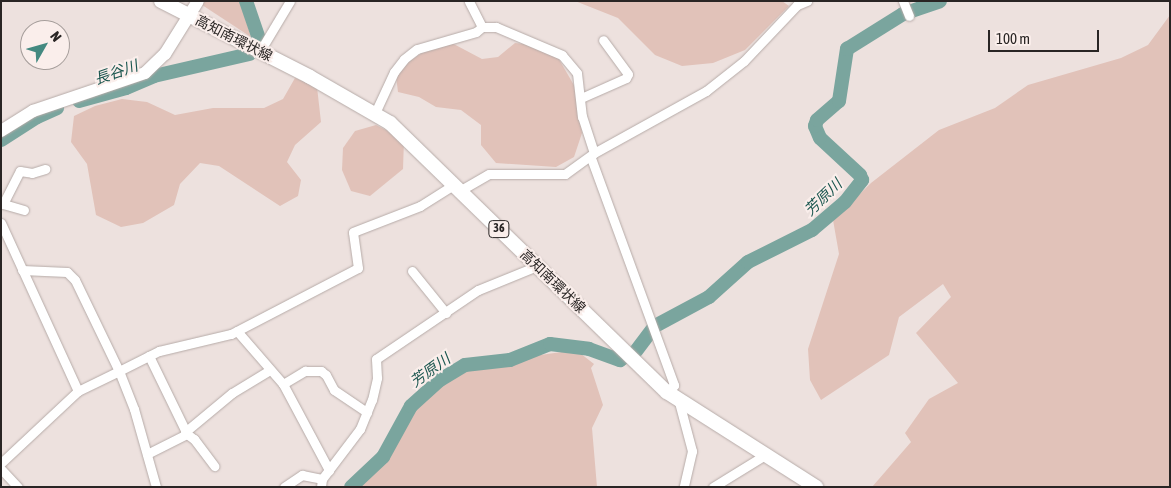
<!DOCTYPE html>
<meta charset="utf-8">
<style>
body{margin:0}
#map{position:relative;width:1171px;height:488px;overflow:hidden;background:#ede1de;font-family:"Asap Condensed","Noto Sans JP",sans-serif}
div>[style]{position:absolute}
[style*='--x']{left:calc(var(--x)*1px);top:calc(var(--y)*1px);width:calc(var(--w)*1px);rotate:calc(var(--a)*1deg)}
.green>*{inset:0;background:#e1c2b9}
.river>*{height:14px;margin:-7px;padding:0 7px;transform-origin:7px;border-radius:7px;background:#7aa59e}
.roads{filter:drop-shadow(0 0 1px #b6aba8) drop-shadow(0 0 1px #b6aba8)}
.street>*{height:9px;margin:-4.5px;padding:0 4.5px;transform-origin:4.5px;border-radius:4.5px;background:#fff}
.secondary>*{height:12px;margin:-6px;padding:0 6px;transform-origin:6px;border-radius:6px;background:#fff}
.primary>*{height:14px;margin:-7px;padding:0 7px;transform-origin:7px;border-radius:7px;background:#fff}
span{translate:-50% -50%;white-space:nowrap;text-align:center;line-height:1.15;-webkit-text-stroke:4px #faeeeb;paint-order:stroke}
.shield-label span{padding:1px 4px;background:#faeeeb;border:1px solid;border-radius:4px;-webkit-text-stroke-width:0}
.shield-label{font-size:12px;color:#292524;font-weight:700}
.street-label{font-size:14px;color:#292524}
.water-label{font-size:15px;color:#1a564f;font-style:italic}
.frame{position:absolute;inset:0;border:2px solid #292524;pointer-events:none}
.north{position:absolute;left:20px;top:20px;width:50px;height:50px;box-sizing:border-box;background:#faeeeb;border:1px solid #a69e9b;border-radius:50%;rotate:52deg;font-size:14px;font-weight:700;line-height:20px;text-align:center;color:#292524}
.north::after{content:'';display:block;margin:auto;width:18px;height:22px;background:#438980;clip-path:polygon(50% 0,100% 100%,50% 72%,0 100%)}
.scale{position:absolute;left:988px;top:30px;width:111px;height:22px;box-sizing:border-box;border:2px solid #292524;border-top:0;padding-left:6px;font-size:15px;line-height:18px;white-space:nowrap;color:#292524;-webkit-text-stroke:4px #faeeeb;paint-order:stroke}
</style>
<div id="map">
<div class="green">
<div style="clip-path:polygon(196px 1px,240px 1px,251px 37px)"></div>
<div style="clip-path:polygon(575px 1px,782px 1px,789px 6px,745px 50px,713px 63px,682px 66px,655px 55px,618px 18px)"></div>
<div style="clip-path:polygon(1170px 15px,1170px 487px,872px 487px,911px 442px,905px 433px,929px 399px,958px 383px,916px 333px,951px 297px,943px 284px,899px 317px,889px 355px,821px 400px,810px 380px,808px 349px,839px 254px,833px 220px,871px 183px,939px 130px,995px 108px,1028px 85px,1121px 58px,1148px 45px)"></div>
<div style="clip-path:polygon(448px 41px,482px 59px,498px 57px,515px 43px,534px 45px,556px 54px,579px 94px,582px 133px,574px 157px,556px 167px,496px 163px,481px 145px,481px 125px,461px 110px,436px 107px,419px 97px,398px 92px,396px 76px,410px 61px,426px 50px)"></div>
<div style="clip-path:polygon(295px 78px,317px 87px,321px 122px,295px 145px,287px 162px,301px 180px,298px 196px,280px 206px,219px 166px,200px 163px,180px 184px,174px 205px,143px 223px,121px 227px,96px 215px,87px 164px,71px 142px,74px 116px,95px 106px,122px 99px,147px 102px,175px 115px,213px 108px,264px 108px,283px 99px)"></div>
<div style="clip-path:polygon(376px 125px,404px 139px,403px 169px,370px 196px,351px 191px,342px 170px,343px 148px,355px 131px)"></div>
<div style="clip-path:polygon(576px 350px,594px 364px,591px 368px,603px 405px,592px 428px,597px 487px,351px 487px,387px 445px,395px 424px,422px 391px,447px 375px,498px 361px)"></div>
</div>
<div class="river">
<div style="--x:246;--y:1;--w:40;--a:71.1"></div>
<div style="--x:79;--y:101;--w:49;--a:-15.5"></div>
<div style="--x:126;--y:88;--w:30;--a:-23"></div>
<div style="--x:154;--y:76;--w:98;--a:-13"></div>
<div style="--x:1;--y:140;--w:43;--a:-32.6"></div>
<div style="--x:37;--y:117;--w:22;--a:-24"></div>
<div style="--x:636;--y:351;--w:31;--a:-53"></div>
<div style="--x:655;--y:326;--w:61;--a:-28.2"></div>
<div style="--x:709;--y:297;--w:52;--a:-41.9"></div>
<div style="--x:748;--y:262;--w:72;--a:-26.6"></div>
<div style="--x:812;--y:230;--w:43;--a:-40.3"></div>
<div style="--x:845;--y:202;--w:28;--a:-52"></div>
<div style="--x:862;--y:180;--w:5;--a:-112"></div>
<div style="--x:860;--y:175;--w:54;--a:-137.2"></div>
<div style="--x:820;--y:138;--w:13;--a:-113"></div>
<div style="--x:815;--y:126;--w:6;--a:-72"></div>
<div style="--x:817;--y:120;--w:29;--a:-41"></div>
<div style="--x:839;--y:101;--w:53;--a:-81.3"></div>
<div style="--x:847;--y:49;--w:66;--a:-32"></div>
<div style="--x:903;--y:14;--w:39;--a:-19"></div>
<div style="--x:351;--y:487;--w:44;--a:-43.2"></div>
<div style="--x:383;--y:457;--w:58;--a:-61.2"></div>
<div style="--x:411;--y:406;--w:39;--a:-42"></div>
<div style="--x:440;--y:380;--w:29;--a:-31"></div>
<div style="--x:465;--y:365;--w:45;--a:-6.3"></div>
<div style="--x:510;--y:360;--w:43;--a:-21.8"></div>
<div style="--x:550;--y:344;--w:39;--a:7"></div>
<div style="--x:589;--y:349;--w:33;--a:20"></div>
<div style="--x:620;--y:360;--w:7;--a:-34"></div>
</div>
<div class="roads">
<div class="street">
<div style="--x:903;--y:1;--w:16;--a:68"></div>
<div style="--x:260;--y:51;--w:58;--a:-59"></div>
<div style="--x:581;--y:98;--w:49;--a:-24"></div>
<div style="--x:626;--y:78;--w:4;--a:-63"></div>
<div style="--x:628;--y:74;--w:42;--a:-126.3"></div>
<div style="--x:375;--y:113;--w:45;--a:-65.1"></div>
<div style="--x:394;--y:72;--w:16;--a:-52"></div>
<div style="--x:404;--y:59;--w:16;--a:-38"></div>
<div style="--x:417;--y:49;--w:61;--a:-16.1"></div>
<div style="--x:476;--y:32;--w:8;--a:-40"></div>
<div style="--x:594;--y:153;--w:128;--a:-29"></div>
<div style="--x:706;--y:91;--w:48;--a:-38.3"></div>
<div style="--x:744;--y:61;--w:77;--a:-46.6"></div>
<div style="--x:797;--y:5;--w:11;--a:-22"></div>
<div style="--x:591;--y:158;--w:242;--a:69.9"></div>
<div style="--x:674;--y:385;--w:10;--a:135"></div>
<div style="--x:461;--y:190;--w:32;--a:-30"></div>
<div style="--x:489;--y:174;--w:76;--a:0"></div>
<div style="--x:565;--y:174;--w:36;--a:-36"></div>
<div style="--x:594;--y:153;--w:38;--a:-108"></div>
<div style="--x:582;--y:117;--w:44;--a:-96.5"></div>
<div style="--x:577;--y:73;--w:23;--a:-130"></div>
<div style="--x:562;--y:55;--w:72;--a:-157"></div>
<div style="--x:496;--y:27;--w:14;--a:180"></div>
<div style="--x:482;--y:27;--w:29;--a:-117"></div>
<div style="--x:24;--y:210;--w:22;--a:-164"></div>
<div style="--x:3;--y:204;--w:37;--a:-63"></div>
<div style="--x:20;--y:171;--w:12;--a:9"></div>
<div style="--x:32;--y:173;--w:14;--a:-17"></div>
<div style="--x:1;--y:223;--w:185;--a:65.4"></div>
<div style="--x:22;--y:270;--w:45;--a:2.5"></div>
<div style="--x:67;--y:272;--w:11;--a:45"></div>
<div style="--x:75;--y:280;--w:101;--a:64.2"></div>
<div style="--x:119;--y:371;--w:45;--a:-26.6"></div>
<div style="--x:159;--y:351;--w:74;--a:-13.3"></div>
<div style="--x:231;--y:334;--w:143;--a:-27.5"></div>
<div style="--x:358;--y:268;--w:36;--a:-98"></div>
<div style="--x:353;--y:232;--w:72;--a:-21.2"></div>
<div style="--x:420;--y:206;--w:41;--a:-32.2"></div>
<div style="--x:412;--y:271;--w:54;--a:51"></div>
<div style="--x:237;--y:331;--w:70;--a:49"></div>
<div style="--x:283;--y:384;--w:98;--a:61.9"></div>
<div style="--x:283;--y:384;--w:26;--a:-31"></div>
<div style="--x:305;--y:371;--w:16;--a:0"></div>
<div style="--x:321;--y:371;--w:6;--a:39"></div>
<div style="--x:326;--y:375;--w:17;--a:62"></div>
<div style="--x:334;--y:390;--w:40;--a:34"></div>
<div style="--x:679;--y:402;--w:51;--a:75.1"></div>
<div style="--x:692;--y:451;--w:37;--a:103"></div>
<div style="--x:185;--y:432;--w:61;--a:-39.7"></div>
<div style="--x:232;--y:393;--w:44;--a:-31.2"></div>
<div style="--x:187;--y:434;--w:9;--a:36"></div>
<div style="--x:194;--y:439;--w:34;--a:53"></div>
<div style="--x:147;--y:454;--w:45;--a:-26.6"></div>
<div style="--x:187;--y:434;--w:87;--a:-116"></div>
<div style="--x:1;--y:463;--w:105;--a:-43.1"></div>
<div style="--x:78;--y:391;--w:46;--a:-26"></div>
<div style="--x:119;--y:371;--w:41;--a:68.5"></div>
<div style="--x:134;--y:409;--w:81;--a:74.2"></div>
<div style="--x:1;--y:469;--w:25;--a:47"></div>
<div style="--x:284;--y:487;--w:22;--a:-34"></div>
<div style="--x:302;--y:475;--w:20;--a:11"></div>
<div style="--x:321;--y:487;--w:8;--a:-83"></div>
<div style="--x:322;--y:479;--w:63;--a:-52.8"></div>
<div style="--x:360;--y:429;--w:31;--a:-68"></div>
<div style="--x:372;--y:400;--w:23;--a:-77"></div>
<div style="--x:377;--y:378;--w:19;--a:-93"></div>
<div style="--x:376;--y:359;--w:123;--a:-34.1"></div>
<div style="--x:478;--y:290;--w:64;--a:-22.1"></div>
<div style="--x:713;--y:487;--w:61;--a:-31.6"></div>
</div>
<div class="secondary">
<div style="--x:1;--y:131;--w:38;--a:-32"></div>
<div style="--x:33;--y:111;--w:118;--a:-18.7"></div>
<div style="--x:145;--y:73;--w:28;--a:-44"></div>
<div style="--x:165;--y:54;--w:62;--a:-58.1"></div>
</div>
<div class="primary">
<div style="--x:161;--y:1;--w:167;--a:27"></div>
<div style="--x:310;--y:77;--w:92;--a:29.9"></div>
<div style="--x:390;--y:123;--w:386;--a:44.2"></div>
<div style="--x:667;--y:392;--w:177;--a:32.5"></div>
</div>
</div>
<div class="shield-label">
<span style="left:499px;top:229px">36</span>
</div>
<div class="street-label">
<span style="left:234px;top:38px;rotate:27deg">高知南環状線</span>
<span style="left:553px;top:281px;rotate:44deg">高知南環状線</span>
</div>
<div class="water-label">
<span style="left:116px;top:72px;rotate:-19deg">長谷川</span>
<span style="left:823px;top:197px;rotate:-44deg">芳原川</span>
<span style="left:430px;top:370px;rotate:-36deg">芳原川</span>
</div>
<div class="frame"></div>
<div class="north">N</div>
<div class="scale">100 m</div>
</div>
